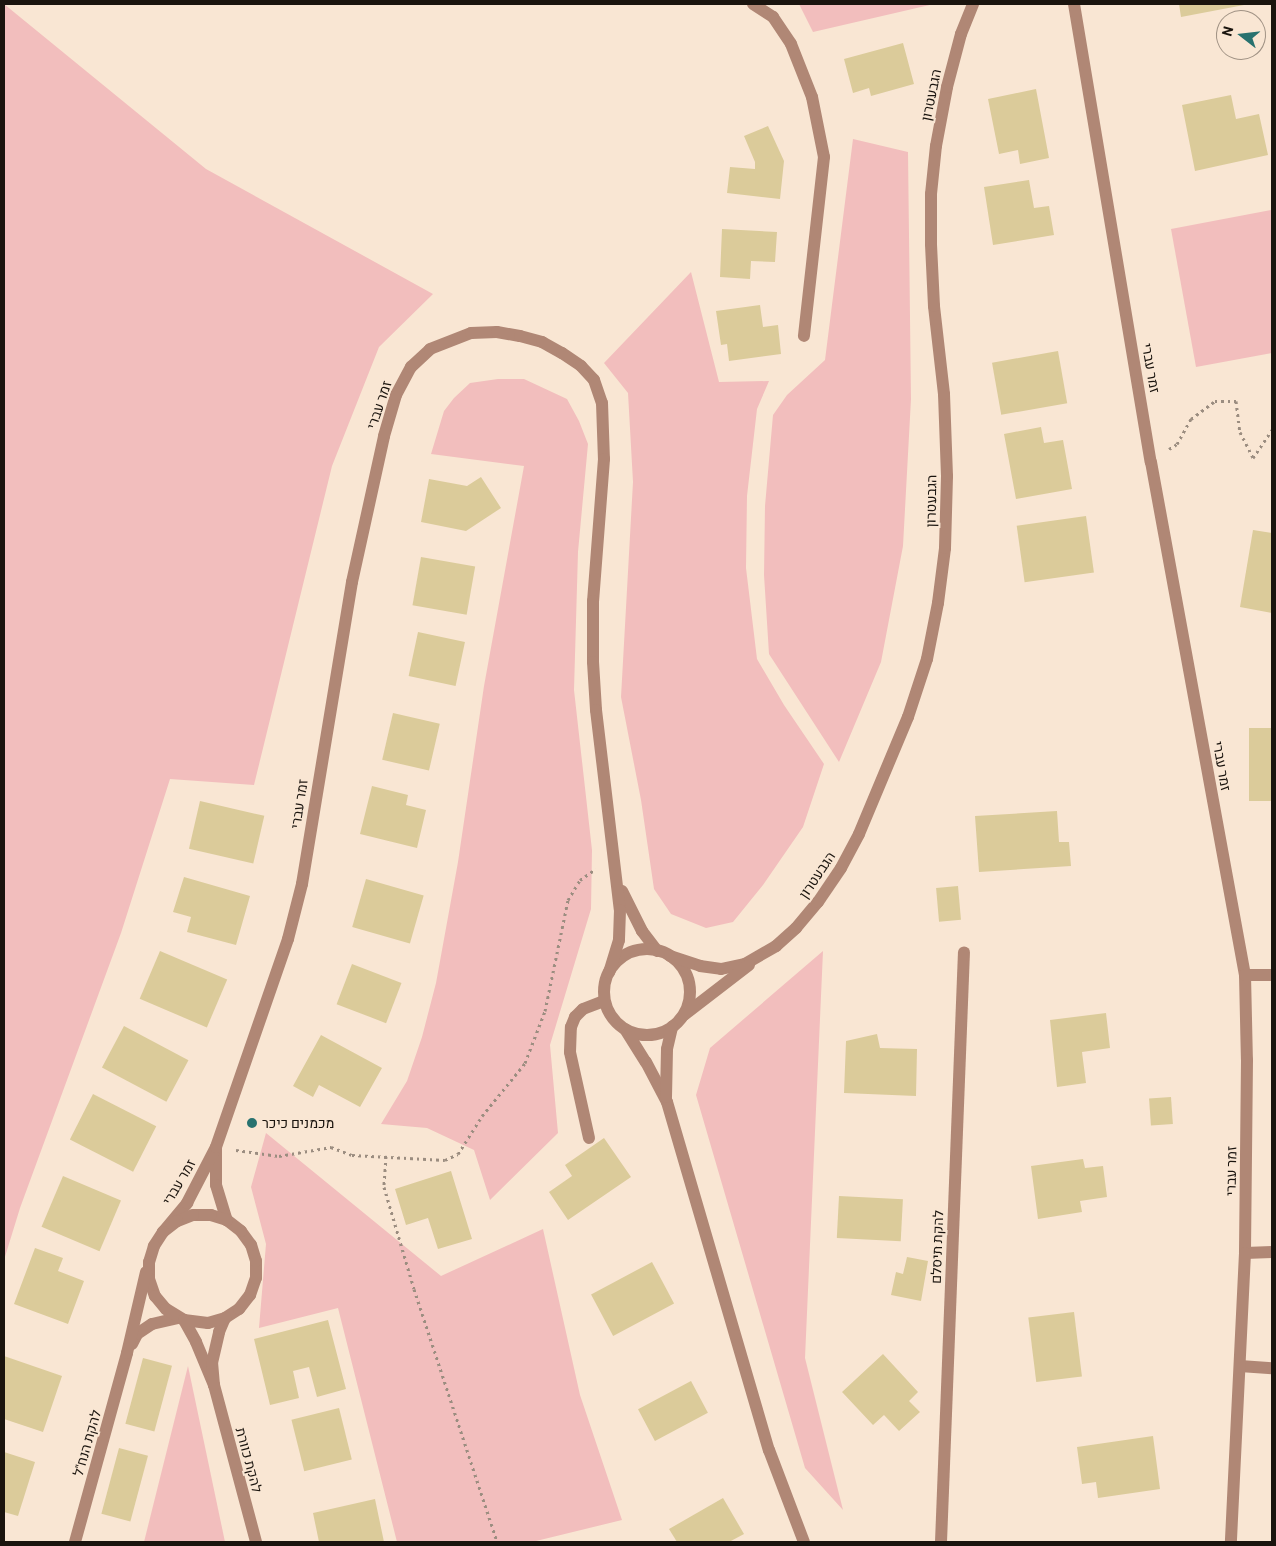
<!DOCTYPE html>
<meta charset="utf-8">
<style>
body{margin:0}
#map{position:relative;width:1276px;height:1546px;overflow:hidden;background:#f9e6d3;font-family:Barlow,Heebo,sans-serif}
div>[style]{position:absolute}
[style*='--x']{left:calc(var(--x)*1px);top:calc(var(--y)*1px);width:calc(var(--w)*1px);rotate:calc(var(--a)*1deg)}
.green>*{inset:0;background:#f2bebd}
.building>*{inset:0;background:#dbcb9a;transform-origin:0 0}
.path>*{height:3px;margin-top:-1.5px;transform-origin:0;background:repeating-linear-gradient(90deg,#9b8d80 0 2.5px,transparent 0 6.5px)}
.service>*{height:12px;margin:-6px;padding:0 6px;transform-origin:6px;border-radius:6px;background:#b08775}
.minor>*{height:12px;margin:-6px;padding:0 6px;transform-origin:6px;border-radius:6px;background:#b08775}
.minor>.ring{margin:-6px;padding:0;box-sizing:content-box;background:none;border:12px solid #b08775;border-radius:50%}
.dots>*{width:14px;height:14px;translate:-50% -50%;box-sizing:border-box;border:2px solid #f9e6d3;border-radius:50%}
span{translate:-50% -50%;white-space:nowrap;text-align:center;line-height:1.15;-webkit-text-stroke:4px #f9e6d3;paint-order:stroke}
.street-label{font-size:14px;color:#1a140e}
.poi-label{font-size:14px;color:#1a140e}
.left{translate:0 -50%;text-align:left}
.frame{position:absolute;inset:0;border:5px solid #1a140e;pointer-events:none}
.north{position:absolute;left:1216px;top:10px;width:50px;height:50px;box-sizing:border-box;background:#f9e6d3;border:1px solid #a09284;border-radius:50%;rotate:286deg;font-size:14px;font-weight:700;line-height:20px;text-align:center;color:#1a140e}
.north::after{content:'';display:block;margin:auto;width:18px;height:22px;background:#28726f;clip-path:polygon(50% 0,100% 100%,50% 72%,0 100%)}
</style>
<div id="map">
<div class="green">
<div style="clip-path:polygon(4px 4px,206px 169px,433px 294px,379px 347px,332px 466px,254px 785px,170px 779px,121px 933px,20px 1208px,4px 1260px)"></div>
<div style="clip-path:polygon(799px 4px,934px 4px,813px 32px)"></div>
<div style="clip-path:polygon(853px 139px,908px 152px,911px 399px,903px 546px,881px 662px,839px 762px,769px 654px,764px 575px,765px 506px,773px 415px,787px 395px,825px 360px)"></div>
<div style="clip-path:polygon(1271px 210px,1272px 353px,1196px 367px,1171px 229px)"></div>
<div style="clip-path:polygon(691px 272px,719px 382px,769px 381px,757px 409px,747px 496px,746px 568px,757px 659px,784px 705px,824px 764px,803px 827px,763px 885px,733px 922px,706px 928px,671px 914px,654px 889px,641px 800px,621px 697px,633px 482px,628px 393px,604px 363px)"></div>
<div style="clip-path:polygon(498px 379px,524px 379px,567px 399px,579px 421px,588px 444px,578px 552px,574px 690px,592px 850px,591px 909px,550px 1045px,558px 1133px,490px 1200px,474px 1150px,427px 1128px,381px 1124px,407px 1081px,422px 1037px,436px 983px,458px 862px,484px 686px,524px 466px,431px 454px,444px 411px,454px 398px,470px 383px)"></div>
<div style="clip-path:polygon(823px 951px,805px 1358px,843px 1510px,805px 1468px,696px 1095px,710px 1048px)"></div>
<div style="clip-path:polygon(266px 1133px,441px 1276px,543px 1229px,580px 1395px,622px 1520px,532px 1542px,397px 1542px,338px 1308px,259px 1328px,266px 1244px,251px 1187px)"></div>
<div style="clip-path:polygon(188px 1366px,225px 1542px,144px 1542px)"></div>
</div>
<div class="building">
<div style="clip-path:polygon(1179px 4px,1244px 4px,1244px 5px,1181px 17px)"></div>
<div style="clip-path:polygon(903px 43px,914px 84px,871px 96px,869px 88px,853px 93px,844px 59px)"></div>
<div style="clip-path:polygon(1036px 89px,1049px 158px,1020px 164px,1018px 150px,999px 154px,988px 99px)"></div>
<div style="clip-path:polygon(1231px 95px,1236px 119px,1259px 114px,1268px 155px,1195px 171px,1182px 105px)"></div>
<div style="clip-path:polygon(768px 126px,784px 161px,780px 199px,727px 193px,730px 167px,755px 169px,755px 162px,744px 136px)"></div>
<div style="clip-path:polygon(1029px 180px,1034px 208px,1049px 206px,1054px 235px,993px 245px,984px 187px)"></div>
<div style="clip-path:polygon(722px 229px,777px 232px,775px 262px,751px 261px,750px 279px,720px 277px)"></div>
<div style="clip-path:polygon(760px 305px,763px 327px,778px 325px,781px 354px,729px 361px,727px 344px,721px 345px,716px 311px)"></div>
<div style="left:1058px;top:351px;width:53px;height:67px;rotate:80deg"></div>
<div style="clip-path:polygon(1041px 427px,1044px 443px,1063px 440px,1072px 489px,1016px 499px,1004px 434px)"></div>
<div style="clip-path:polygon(481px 477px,501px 508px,466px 531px,421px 522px,429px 479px,467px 486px)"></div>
<div style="left:1086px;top:516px;width:57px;height:70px;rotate:82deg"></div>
<div style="clip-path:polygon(1253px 530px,1272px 533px,1272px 613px,1240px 607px)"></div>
<div style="left:421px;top:557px;width:55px;height:49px;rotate:10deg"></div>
<div style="left:418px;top:632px;width:48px;height:45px;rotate:12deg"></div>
<div style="left:393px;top:713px;width:48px;height:48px;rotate:13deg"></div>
<div style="left:1249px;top:728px;width:23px;height:73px"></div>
<div style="clip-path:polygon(372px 786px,408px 795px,406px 805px,426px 810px,417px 848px,360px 834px)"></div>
<div style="left:200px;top:801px;width:66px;height:49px;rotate:13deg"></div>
<div style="clip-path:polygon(1057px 811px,1059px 842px,1069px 842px,1071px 866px,979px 872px,975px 816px)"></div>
<div style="clip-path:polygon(184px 877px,250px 896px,236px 945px,187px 932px,191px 917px,173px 912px)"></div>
<div style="left:366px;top:879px;width:60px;height:50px;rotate:16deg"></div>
<div style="left:958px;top:886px;width:34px;height:22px;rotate:85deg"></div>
<div style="left:160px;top:951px;width:73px;height:52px;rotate:23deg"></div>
<div style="left:352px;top:964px;width:53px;height:43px;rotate:21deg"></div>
<div style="clip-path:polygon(1106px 1013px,1110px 1048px,1082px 1052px,1086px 1083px,1057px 1087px,1050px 1020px)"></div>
<div style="left:124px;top:1026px;width:73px;height:47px;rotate:28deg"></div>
<div style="clip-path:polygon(877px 1034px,880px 1048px,917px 1049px,916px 1096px,844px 1093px,846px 1041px)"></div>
<div style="clip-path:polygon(321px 1035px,382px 1068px,360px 1107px,319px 1085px,313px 1097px,293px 1086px)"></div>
<div style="left:93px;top:1094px;width:71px;height:51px;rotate:27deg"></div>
<div style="left:1171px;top:1097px;width:27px;height:22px;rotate:86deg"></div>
<div style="clip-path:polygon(604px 1138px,631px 1177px,568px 1220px,549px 1192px,572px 1176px,565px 1165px)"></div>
<div style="clip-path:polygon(1083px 1159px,1085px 1168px,1103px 1166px,1107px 1197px,1080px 1201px,1082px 1212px,1038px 1219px,1031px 1166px)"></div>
<div style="clip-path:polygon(451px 1171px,472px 1239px,438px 1249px,428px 1218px,406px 1225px,395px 1189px)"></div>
<div style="left:63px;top:1176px;width:63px;height:55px;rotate:23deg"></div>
<div style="left:839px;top:1196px;width:64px;height:42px;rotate:3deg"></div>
<div style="clip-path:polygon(35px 1248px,63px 1258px,58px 1271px,84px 1281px,68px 1324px,14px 1304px)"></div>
<div style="clip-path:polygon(907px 1257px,928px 1261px,921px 1301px,891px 1295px,896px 1272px,903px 1274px)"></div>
<div style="left:652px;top:1262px;width:47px;height:69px;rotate:62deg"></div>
<div style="left:1074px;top:1312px;width:65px;height:46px;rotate:83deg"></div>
<div style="clip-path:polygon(328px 1320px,346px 1389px,317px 1397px,309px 1367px,293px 1371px,299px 1398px,270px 1405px,254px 1339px)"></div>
<div style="clip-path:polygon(883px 1354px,918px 1392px,909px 1401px,920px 1412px,899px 1431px,884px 1415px,873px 1425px,842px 1392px)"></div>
<div style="clip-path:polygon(4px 1356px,62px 1376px,43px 1432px,4px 1419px)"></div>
<div style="left:143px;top:1358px;width:30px;height:68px;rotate:15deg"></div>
<div style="left:691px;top:1381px;width:36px;height:60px;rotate:62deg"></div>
<div style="left:339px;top:1408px;width:53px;height:49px;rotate:76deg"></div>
<div style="clip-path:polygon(1153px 1436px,1160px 1489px,1098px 1498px,1096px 1482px,1082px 1484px,1077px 1447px)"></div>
<div style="left:119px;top:1448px;width:30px;height:68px;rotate:15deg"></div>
<div style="clip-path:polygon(4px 1452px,35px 1462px,18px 1516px,4px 1512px)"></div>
<div style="clip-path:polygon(723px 1498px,744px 1534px,729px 1542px,677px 1542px,669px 1529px)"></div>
<div style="clip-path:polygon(375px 1499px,384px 1542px,319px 1542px,313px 1513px)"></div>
</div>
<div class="path">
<div style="--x:1169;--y:449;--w:9;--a:-32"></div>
<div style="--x:1177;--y:444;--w:29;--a:-61"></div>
<div style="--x:1191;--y:419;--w:30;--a:-37"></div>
<div style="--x:1215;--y:401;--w:21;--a:0"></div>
<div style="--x:1236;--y:401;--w:31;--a:83"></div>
<div style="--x:1240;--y:432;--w:29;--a:63"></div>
<div style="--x:1253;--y:458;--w:34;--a:-56"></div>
<div style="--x:236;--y:1150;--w:43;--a:7.9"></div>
<div style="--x:279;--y:1156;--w:53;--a:-9.8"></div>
<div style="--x:331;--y:1147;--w:22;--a:21"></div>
<div style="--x:352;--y:1155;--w:93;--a:3.1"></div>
<div style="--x:445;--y:1160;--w:14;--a:-25"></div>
<div style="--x:458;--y:1154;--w:45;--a:-57.7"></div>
<div style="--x:482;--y:1116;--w:68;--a:-50.9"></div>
<div style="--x:525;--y:1063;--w:56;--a:-69"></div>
<div style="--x:545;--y:1011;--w:113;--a:-78.3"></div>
<div style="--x:568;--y:900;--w:23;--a:-59"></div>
<div style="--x:580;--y:880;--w:19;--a:-35"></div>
<div style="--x:386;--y:1156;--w:31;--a:94"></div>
<div style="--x:384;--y:1187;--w:106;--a:73.6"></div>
<div style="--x:414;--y:1289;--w:266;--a:71.8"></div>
</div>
<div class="service">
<div style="--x:753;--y:4;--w:24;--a:33"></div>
<div style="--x:773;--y:17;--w:32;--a:56"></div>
<div style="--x:791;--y:44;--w:57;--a:68.4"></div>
<div style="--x:812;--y:97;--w:61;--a:78.7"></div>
<div style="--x:824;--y:157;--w:180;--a:96.4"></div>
<div style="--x:589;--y:1138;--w:88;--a:-102.5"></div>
<div style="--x:570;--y:1052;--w:25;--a:-88"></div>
<div style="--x:571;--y:1027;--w:11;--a:-68"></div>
<div style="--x:575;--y:1017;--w:11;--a:-45"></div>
<div style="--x:583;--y:1009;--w:22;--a:-21"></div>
<div style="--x:1245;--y:1253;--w:27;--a:-2"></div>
<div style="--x:1240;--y:1366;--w:32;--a:4"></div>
</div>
<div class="minor">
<div style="--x:1074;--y:4;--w:464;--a:80.5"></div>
<div style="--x:1151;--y:462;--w:522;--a:79.62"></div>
<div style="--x:1245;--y:975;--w:85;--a:88.7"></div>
<div style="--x:1247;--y:1060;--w:193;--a:90.6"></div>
<div style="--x:1245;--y:1253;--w:289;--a:92.8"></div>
<div style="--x:622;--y:891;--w:45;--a:63.4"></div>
<div style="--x:642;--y:931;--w:25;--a:53"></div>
<div class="ring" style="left:604px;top:949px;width:74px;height:74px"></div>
<div style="--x:670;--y:956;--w:32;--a:18"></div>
<div style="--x:700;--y:966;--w:21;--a:8"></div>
<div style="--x:721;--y:969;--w:25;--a:-12"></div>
<div style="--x:745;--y:964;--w:36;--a:-30"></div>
<div style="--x:776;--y:946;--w:27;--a:-42"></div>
<div style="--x:796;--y:928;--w:34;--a:-50"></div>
<div style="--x:818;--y:902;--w:41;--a:-55.9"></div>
<div style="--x:841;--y:868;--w:38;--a:-62"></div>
<div style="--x:859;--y:834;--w:127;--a:-67.3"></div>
<div style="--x:908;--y:717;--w:61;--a:-71.9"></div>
<div style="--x:927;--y:659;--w:57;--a:-78.9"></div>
<div style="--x:938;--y:603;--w:55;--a:-82.7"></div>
<div style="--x:945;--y:548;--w:72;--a:-88.4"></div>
<div style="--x:947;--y:476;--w:82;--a:-92.1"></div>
<div style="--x:944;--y:394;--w:89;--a:-96.5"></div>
<div style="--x:934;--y:306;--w:62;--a:-92.8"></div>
<div style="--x:931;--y:244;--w:50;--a:-90"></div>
<div style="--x:931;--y:194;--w:48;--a:-84.1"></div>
<div style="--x:936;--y:146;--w:60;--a:-79.4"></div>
<div style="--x:947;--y:87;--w:55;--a:-75.2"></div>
<div style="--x:961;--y:34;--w:32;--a:-68"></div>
<div style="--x:1245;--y:975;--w:27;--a:0"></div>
<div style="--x:684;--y:1015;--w:82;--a:-37.6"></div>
<div style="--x:625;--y:1029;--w:39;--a:58"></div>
<div style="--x:646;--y:1062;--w:45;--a:62.3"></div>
<div style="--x:667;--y:1102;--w:363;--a:73.7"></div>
<div style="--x:769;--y:1450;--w:98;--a:69.2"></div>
<div style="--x:666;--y:1097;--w:48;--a:-88.8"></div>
<div style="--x:667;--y:1049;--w:23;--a:-77"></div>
<div style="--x:216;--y:1149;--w:36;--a:90"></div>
<div style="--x:216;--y:1185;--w:37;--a:73"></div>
<div style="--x:163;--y:1232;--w:38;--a:-50"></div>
<div style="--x:187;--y:1203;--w:63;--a:-62.6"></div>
<div style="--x:216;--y:1147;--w:220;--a:-70.9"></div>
<div style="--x:288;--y:939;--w:57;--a:-75.7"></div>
<div style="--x:302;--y:884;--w:306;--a:-80.6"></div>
<div style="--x:352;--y:582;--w:149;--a:-77.6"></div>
<div style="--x:384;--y:436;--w:43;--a:-73.7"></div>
<div style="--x:396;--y:395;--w:32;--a:-62"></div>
<div style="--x:411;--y:367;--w:26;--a:-43"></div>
<div style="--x:430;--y:349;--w:44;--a:-21.3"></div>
<div style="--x:471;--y:333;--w:26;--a:-2"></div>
<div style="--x:497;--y:332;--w:23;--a:10"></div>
<div style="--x:520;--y:336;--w:23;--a:15"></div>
<div style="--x:542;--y:342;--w:23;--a:29"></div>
<div style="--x:562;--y:353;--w:23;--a:34"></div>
<div style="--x:581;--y:366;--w:19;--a:47"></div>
<div style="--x:594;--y:380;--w:24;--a:71"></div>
<div style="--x:602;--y:403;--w:56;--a:88"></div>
<div style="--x:604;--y:459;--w:142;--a:94.4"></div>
<div style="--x:593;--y:601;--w:61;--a:90"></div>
<div style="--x:593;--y:662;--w:48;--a:86.4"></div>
<div style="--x:596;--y:710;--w:201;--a:83.2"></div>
<div style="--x:620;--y:910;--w:30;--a:92"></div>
<div style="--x:619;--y:940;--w:34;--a:107"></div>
<div style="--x:184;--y:1320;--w:25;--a:61"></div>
<div style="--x:196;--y:1342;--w:47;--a:67.3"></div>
<div style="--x:214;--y:1385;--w:163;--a:75"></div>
<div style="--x:132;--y:1344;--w:11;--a:-63"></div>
<div style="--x:137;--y:1334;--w:18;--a:-34"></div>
<div style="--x:152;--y:1324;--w:27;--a:-13"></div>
<div style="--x:214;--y:1385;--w:22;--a:-95"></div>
<div style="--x:212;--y:1363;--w:32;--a:-77"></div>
<div style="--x:219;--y:1332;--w:15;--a:-67"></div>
<div style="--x:225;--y:1318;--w:17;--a:-33"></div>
<div style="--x:239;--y:1309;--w:18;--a:-52"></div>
<div style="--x:250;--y:1295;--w:18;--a:-71"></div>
<div style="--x:256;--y:1278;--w:17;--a:-90"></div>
<div style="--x:256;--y:1261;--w:17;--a:-107"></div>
<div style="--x:251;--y:1245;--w:17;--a:-126"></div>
<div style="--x:241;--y:1231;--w:18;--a:-142"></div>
<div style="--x:227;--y:1220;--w:17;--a:-163"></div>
<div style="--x:211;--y:1215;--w:18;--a:180"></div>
<div style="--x:193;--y:1215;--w:17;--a:159"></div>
<div style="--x:177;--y:1221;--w:18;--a:142"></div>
<div style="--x:163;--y:1232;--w:17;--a:123"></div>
<div style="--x:154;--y:1246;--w:17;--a:107"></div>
<div style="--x:149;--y:1262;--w:17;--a:90"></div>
<div style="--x:149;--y:1279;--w:18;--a:71"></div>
<div style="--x:155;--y:1296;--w:17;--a:50"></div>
<div style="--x:166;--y:1309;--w:21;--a:31"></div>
<div style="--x:184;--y:1320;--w:24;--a:7"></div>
<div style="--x:208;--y:1323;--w:18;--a:-16"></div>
<div style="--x:75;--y:1542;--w:196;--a:-74.6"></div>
<div style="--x:127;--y:1353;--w:83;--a:-76.8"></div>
<div style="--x:941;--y:1542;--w:590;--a:-87.77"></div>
</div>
<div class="dots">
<div style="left:252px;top:1123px;background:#28726f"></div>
</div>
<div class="street-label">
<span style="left:931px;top:95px;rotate:-78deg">הגבעטרון</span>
<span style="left:1151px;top:368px;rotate:80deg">זמר עברי</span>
<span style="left:379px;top:405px;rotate:-71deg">זמר עברי</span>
<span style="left:931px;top:501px;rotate:-89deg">הגבעטרון</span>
<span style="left:1222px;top:766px;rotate:80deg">זמר עברי</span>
<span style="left:299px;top:804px;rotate:-81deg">זמר עברי</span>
<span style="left:817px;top:875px;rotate:-56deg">הגבעטרון</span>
<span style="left:1231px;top:1171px;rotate:-89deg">זמר עברי</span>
<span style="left:179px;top:1182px;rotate:-59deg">זמר עברי</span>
<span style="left:937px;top:1247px;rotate:-88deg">להקת תיסלם</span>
<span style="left:87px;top:1443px;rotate:-74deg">להקת הנח"ל</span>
<span style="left:249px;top:1460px;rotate:75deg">להקת כוורת</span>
</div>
<div class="poi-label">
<span class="left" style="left:262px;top:1123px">מכמנים כיכר</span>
</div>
<div class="frame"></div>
<div class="north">N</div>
</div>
